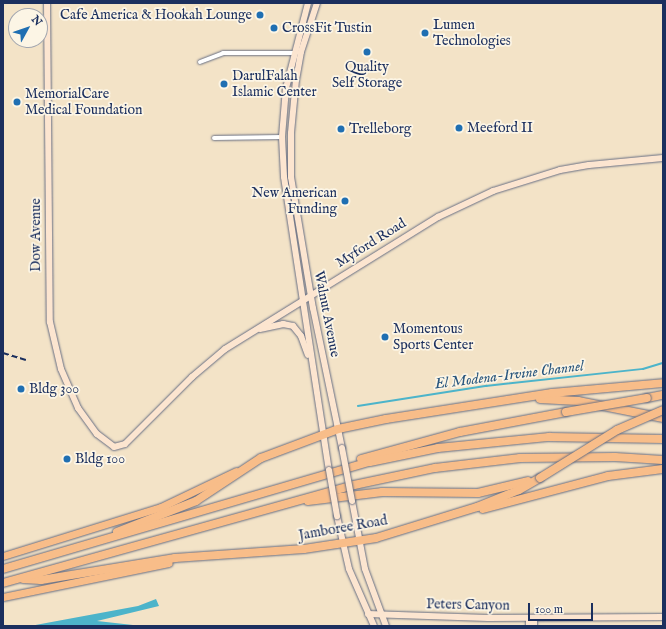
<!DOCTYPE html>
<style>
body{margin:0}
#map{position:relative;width:666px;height:629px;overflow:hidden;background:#f3e3c7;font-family:"IM FELL English",serif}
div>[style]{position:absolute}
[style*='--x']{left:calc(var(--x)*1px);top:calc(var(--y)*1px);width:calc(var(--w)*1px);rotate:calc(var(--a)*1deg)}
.water>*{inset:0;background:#4cb4ca}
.stream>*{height:1.5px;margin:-0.75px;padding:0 0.75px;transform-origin:0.75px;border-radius:0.75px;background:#4cb4ca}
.roads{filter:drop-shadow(0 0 1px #676e83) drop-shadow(0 0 1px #676e83)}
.street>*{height:4px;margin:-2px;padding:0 2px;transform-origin:2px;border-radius:2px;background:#fff}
.secondary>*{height:6px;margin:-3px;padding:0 3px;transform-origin:3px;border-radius:3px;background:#fce5d0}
.primary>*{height:7px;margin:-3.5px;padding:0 3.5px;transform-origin:3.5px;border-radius:3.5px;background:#f8bd89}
.highway>*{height:8px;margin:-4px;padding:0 4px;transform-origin:4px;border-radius:4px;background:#f8bd89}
.rail>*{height:1.5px;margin-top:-0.75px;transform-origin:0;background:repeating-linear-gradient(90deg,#1b2f5e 0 6px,transparent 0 9px)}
.bridges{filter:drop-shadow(0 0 1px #676e83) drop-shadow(0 0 1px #676e83)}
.secondary-bridge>*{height:6px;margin:-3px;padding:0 3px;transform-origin:3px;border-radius:3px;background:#fce5d0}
.highway-bridge>*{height:8px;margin:-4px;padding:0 4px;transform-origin:4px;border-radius:4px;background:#f8bd89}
.dots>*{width:11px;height:11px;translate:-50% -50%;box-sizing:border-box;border:2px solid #fcf5e5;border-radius:50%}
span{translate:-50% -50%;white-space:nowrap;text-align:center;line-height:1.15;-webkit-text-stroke:3.5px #fcf5e5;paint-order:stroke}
.poi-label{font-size:14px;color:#1b2f5e}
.right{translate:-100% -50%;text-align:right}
.left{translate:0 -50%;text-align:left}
.street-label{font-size:14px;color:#1b2f5e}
.water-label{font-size:15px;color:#2a577e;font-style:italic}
.frame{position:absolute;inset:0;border:4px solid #1b2f5e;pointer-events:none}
.north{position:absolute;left:8px;top:8px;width:40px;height:40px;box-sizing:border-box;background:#fcf5e5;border:1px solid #a2a6af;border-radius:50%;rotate:50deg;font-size:11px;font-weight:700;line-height:16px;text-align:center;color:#1b2f5e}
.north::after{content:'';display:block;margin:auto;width:14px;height:18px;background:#1f6fb2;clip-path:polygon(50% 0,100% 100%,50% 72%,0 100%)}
.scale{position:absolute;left:528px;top:603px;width:65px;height:18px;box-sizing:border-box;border:2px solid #1b2f5e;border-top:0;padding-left:5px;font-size:12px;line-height:14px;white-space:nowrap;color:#1b2f5e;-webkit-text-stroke:3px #fcf5e5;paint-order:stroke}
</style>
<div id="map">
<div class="water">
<div style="clip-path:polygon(156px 599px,159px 606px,97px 621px,142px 626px,30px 626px,138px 606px)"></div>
</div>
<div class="stream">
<div style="--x:358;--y:406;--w:130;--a:-8.9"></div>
<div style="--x:486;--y:386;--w:158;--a:-6.2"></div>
<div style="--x:643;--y:369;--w:21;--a:-17"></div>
</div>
<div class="roads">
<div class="street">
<div style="--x:200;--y:62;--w:25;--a:-21"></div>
<div style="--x:223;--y:53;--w:70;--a:0"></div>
<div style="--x:214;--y:138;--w:68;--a:-0.8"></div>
</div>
<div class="secondary">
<div style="--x:47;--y:3;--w:319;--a:89.5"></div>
<div style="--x:50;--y:322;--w:48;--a:76.8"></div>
<div style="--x:61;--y:369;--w:43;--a:66.4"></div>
<div style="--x:78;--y:408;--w:32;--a:54"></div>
<div style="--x:97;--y:434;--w:21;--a:37"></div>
<div style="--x:114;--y:447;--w:11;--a:-15"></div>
<div style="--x:125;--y:444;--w:95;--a:-45"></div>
<div style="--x:192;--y:377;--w:43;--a:-40.3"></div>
<div style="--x:225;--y:349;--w:251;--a:-31.8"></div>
<div style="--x:438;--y:217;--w:61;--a:-25.3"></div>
<div style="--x:493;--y:191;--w:70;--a:-17.4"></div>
<div style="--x:560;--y:170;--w:29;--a:-10"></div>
<div style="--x:589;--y:165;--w:74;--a:-5.4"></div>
<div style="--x:308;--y:3;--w:88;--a:104.5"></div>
<div style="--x:286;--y:88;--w:49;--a:94.7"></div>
<div style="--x:282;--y:137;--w:40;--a:87.1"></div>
<div style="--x:284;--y:177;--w:296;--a:81.3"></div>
<div style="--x:317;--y:3;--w:52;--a:108.1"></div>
<div style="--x:301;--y:52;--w:28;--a:100"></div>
<div style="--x:296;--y:80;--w:53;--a:95.4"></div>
<div style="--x:291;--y:133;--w:44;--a:90"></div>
<div style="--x:291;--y:177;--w:133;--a:80.5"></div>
<div style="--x:313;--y:308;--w:143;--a:78.3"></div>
<div style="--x:260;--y:329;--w:24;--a:-12"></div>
<div style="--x:283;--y:324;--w:10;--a:11"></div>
<div style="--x:293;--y:326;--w:13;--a:51"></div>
<div style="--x:301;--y:336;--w:20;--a:70"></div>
<div style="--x:352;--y:501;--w:69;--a:79.2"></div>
<div style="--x:365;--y:569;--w:61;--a:69.8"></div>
<div style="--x:337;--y:516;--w:54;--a:77.2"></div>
<div style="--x:349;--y:569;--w:62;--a:66.3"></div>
<div style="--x:368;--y:614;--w:120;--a:1.9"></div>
<div style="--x:488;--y:618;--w:175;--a:-0.3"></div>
<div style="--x:534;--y:618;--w:8;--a:90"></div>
<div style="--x:529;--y:626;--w:8;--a:-90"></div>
</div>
<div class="primary">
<div style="--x:3;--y:556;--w:165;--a:-17.2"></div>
<div style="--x:161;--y:507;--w:83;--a:-25.6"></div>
<div style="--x:3;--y:597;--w:169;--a:-11.6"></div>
</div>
<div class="highway">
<div style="--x:647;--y:398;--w:16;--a:-11"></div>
<div style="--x:540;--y:399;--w:38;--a:3"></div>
<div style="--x:578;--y:401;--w:87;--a:11.3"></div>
<div style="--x:361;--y:459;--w:103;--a:-15.3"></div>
<div style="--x:460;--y:432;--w:108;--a:-10.7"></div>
<div style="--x:308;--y:501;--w:75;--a:-6.9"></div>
<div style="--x:382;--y:492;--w:96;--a:0.6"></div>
<div style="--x:478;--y:493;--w:51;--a:-13.5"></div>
<div style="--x:483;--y:509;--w:129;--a:-14.8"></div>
<div style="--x:608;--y:476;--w:55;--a:-7.3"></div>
<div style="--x:117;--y:532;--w:85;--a:-21.4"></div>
<div style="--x:196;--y:501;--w:78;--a:-33.5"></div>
<div style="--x:261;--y:458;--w:82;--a:-20.6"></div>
<div style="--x:338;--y:429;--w:49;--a:-11.8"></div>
<div style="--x:386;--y:419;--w:168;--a:-8.9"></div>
<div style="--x:552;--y:393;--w:111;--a:-5.1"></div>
<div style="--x:3;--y:569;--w:382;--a:-16.3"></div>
<div style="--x:370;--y:462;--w:69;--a:-11.6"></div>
<div style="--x:438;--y:448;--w:112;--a:-5.7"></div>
<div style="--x:549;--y:437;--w:114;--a:1"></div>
<div style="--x:23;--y:579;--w:18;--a:3"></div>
<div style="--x:41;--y:580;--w:136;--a:-9.3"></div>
<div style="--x:175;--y:558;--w:129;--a:-4"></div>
<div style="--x:304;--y:549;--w:73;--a:-8.7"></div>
<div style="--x:376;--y:538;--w:106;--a:-17.1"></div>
<div style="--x:477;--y:507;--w:45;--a:-22"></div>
<div style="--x:519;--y:490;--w:24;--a:-30"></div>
<div style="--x:3;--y:583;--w:364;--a:-15.6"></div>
<div style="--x:354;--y:485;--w:83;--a:-11.9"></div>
<div style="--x:435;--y:468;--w:86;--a:-6.7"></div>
<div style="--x:520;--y:458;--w:95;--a:-0.6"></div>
<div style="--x:615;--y:457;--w:48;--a:3.6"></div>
</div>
</div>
<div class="rail">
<div style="--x:3;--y:353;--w:24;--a:17"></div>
</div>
<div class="bridges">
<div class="secondary-bridge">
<div style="--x:342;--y:448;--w:54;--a:79.3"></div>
<div style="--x:329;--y:470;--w:47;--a:80.1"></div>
</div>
<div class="highway-bridge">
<div style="--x:566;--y:412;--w:82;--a:-9.8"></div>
<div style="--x:540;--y:478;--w:91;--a:-31.9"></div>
<div style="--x:617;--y:430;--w:50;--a:-23.5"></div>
</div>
</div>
<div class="dots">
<div style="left:260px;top:15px;background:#1f6fb2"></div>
<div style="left:274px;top:28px;background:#1f6fb2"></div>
<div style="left:425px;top:33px;background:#1f6fb2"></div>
<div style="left:367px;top:52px;background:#1f6fb2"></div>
<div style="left:224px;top:84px;background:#1f6fb2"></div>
<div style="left:17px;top:102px;background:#1f6fb2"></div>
<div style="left:459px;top:128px;background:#1f6fb2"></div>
<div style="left:341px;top:129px;background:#1f6fb2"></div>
<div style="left:345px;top:201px;background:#1f6fb2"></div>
<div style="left:385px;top:337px;background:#1f6fb2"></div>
<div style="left:21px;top:389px;background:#1f6fb2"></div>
<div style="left:67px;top:459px;background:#1f6fb2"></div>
</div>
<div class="poi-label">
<span class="right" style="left:252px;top:15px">Cafe America &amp; Hookah Lounge</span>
<span class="left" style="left:433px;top:33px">Lumen<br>Technologies</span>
<span class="left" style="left:282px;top:28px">CrossFit Tustin</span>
<span style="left:367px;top:75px">Quality<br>Self Storage</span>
<span class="left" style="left:232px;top:84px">DarulFalah<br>Islamic Center</span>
<span class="left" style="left:25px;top:102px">MemorialCare<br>Medical Foundation</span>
<span class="left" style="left:467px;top:128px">Meeford II</span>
<span class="left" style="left:349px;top:129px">Trelleborg</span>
<span class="right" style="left:337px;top:201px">New American<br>Funding</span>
<span class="left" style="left:393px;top:337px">Momentous<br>Sports Center</span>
<span class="left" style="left:29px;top:389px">Bldg 300</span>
<span class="left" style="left:75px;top:459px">Bldg 100</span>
</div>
<div class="street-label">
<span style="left:36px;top:235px;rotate:-90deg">Dow Avenue</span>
<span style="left:371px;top:243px;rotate:-32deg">Myford Road</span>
<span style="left:327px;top:314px;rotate:79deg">Walnut Avenue</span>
<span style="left:343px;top:528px;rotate:-10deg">Jamboree Road</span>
<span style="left:468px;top:605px;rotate:1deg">Peters Canyon</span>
</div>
<div class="water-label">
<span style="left:509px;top:375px;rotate:-7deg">El Modena-Irvine Channel</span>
</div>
<div class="frame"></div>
<div class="north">N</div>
<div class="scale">100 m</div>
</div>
